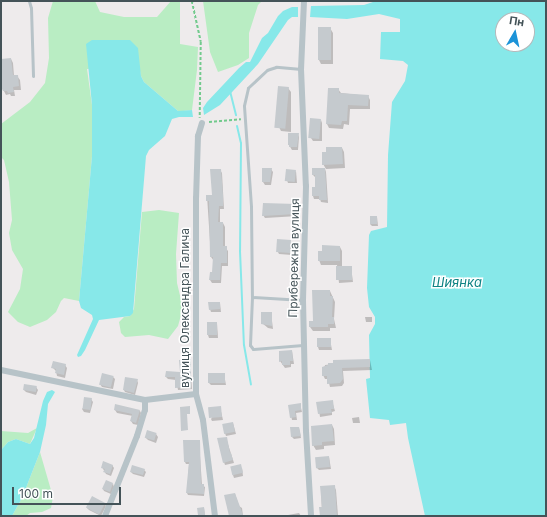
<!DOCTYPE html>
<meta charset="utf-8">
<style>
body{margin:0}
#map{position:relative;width:547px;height:517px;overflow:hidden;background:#eeebec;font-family:Inter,sans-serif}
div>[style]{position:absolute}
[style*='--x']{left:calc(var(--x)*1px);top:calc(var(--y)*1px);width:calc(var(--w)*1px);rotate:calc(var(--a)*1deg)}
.green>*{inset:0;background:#b9edc3}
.water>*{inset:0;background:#87e8e9}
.shadow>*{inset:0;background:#0003}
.stream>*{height:2px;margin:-1px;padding:0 1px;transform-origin:1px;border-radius:1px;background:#87e8e9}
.building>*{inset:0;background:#c5cace;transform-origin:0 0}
.path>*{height:1.5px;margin-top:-0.75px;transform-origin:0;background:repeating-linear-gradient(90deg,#72ca8d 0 3px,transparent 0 5px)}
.service>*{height:3px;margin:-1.5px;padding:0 1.5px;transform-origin:1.5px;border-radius:1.5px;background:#b7c3c8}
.minor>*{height:6px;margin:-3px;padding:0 3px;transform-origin:3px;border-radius:3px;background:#b7c3c8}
span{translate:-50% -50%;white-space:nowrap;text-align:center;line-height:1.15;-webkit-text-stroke:3px #fff;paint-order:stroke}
.street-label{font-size:12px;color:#445358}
.water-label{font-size:13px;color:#0f8384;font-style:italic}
.frame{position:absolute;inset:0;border:2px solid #445358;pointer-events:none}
.north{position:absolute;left:495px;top:12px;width:40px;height:40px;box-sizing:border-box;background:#fff;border:1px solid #b4babc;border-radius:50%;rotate:9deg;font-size:11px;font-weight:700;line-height:16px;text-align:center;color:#445358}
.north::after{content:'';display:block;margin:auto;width:14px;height:18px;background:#1c93d8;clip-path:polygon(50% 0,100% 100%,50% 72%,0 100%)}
.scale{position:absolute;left:12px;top:487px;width:109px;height:18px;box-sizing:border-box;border:2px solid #445358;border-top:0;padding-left:5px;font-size:12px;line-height:14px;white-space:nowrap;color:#445358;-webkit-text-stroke:3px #fff;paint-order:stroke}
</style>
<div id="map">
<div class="green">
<div style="clip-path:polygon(53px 1px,95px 1px,100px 12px,124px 17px,157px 17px,171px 1px,180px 1px,180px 44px,198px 47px,197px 70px,192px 110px,183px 111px,178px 111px,144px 82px,141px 76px,139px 66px,87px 69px,92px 105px,92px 156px,79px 301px,64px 298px,61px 301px,56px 312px,47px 320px,30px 327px,18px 322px,8px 312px,20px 289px,23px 269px,12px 250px,9px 233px,12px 220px,9px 182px,4px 160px,1px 157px,1px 124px,30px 102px,45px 83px,49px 58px,48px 18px)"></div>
<div style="clip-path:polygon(203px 1px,262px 1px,258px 5px,249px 33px,249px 58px,238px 65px,218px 72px,210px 52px)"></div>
<div style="clip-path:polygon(159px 210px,179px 213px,176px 254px,177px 283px,183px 308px,178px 326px,168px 339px,149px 335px,125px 337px,121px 333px,119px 322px,124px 317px,130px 316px,134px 309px,142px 212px)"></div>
<div style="clip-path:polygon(37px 428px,30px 444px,16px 439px,8px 442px,1px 450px,1px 431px,28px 433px)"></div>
<div style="clip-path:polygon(40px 452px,53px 497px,51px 508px,42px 512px,30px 513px,26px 516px,12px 516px,22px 498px)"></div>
</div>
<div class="water">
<div style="clip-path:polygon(evenodd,376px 1px,546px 1px,546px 516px,425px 516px,408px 438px,406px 423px,390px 425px,389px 420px,370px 418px,366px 379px,370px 378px,369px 335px,375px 324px,375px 317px,369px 307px,367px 288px,369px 235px,371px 231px,387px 227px,388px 155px,392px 102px,405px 81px,408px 65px,403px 61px,380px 59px,381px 32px,400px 32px,400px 19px,379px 14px,347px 19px,310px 17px,311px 6px,364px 5px,376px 1px,503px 20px,527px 20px,527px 44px,503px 44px,503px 20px)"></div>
<div style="clip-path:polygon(292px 7px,298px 7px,298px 17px,292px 17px,288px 20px,258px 64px,220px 105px,204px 115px,203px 108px,207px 102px,239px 68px,246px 62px,250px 62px,262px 38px,268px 33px,278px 16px,283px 11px)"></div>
<div style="clip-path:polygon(92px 40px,130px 40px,138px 48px,141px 76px,144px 82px,178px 111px,192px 110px,193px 117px,179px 117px,172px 119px,165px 136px,149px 150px,146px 156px,133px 313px,130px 316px,99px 320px,85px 350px,81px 356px,78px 357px,77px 355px,93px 319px,92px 315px,81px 308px,79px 301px,92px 156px,92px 105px,86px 44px)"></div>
<div style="clip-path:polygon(52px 390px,55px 392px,48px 404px,46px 425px,40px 452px,22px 498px,12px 516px,1px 516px,1px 450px,8px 442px,16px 439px,30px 444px,34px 438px,43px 401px,47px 392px)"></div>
</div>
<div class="shadow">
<div style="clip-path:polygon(330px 28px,333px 33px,333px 64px,321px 64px,319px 60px)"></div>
<div style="clip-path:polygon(11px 59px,13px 63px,14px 76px,17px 76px,20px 80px,21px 90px,14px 90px,15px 96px,11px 96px,10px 94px,6px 95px,3px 89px,1px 60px)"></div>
<div style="clip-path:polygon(288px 88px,291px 92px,291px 132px,281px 131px,279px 127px)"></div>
<div style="clip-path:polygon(338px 89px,341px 93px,368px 96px,370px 100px,370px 109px,350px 109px,349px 125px,344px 124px,343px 129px,329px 128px,327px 124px)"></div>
<div style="clip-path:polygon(321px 120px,322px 123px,322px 141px,313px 141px,311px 138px)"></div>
<div style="clip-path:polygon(298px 134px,299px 137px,298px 150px,292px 150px,289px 145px)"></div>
<div style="clip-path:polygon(342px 148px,344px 152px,345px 168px,326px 169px,323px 164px,327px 153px)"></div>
<div style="clip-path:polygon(271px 169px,273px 172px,271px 185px,265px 185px,263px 182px)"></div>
<div style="clip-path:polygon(325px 169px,326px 172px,328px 203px,321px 202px,320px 199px,314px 199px,313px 196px,313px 188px,316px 188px,316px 178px,313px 175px)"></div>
<div style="clip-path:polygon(220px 170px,222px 173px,224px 209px,220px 209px,220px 223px,223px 223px,225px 227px,225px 247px,228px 251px,228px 266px,222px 266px,221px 283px,212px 283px,210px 280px,213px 273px,214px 261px,211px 257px,207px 196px,213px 196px)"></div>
<div style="clip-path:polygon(296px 171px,297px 183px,288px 183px,287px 180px)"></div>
<div style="clip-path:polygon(296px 204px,298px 216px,265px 218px,263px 215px)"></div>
<div style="clip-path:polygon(377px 217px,378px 226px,372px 226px,370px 224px)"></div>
<div style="clip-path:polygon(290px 241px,292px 255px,279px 254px,278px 252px)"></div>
<div style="clip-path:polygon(340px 247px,342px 251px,342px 267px,351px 267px,353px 282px,339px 283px,337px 265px,321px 265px,319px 260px,323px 252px)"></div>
<div style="clip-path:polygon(330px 291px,335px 302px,334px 319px,336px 328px,330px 328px,330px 331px,313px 331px,310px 327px)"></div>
<div style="clip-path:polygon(220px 303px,221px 312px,211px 312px,210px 309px)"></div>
<div style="clip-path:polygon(271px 313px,273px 329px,268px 328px,262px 323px)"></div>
<div style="clip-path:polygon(365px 317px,372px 317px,372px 322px,366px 322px)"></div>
<div style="clip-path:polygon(217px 323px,218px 338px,209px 338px,208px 335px)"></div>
<div style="clip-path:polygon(330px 339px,332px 350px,319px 350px,318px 347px)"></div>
<div style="clip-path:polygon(292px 351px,294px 364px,291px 364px,291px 367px,285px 368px,280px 361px)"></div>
<div style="clip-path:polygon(190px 360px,192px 389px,178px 390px,176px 380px,168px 379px,166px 377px,182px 373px)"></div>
<div style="clip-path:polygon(370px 360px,372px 370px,343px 371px,344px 383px,342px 386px,330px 387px,328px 379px,325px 379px,323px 375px,325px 365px)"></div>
<div style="clip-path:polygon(65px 365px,67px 368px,65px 378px,57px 376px,56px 371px,52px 367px)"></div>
<div style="clip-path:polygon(224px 374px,226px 385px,211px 385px,209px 383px)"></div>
<div style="clip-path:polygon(113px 377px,115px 379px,113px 389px,102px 387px,100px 384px)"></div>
<div style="clip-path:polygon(137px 380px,138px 383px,135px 395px,125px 392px,124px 390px)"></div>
<div style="clip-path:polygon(36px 387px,38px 390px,36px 395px,26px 392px,24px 390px)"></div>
<div style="clip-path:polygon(91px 399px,93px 402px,90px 413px,84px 412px,82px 409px)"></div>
<div style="clip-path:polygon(332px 401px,335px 411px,332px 412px,332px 415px,320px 417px,318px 403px)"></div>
<div style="clip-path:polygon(300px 404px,302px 412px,296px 413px,297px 420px,292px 420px,289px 406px)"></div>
<div style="clip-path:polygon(220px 407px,223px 420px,212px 421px,211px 419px)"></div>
<div style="clip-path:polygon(115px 410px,140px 411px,141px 413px,138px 425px,133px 424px,131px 421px,133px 416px,117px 413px)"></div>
<div style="clip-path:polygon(359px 417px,360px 423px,353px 423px,352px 418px)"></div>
<div style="clip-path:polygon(233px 423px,236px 434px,226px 436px,225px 433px)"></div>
<div style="clip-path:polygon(332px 425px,334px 429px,335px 445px,324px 446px,324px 449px,316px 450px,313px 445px)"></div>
<div style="clip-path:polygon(299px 428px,301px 438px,294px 439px,292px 437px)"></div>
<div style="clip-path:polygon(156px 434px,158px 437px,156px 443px,148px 440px,146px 438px)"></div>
<div style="clip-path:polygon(226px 438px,234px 463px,225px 465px,224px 462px)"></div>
<div style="clip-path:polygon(199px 441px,202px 485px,205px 487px,204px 496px,188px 495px,187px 493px,189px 464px,186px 464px,185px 462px)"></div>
<div style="clip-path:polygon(329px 457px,331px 469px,319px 470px,317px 468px)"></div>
<div style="clip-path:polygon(112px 465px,114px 468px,111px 476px,106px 474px,102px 467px)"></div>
<div style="clip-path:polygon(242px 468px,243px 476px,234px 478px,233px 475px)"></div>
<div style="clip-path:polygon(144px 470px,146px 472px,144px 477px,133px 474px,131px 472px)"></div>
<div style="clip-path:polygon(113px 484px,114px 487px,111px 494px,104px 491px,103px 489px)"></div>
<div style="clip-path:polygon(334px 486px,336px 490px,338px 516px,322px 516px,321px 487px)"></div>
<div style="clip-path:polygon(235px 494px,239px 506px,242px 508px,243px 516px,230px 516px,225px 496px)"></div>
<div style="clip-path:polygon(104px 503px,106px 506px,101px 516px,89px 510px,87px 508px)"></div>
<div style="clip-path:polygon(204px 508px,205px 516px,199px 516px,198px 509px)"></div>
<div style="clip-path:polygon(299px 513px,301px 516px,288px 516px,288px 515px)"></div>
</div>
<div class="stream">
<div style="--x:230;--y:91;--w:25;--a:76"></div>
<div style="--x:237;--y:126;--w:17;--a:77"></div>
<div style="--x:241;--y:143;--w:108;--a:90.5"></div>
<div style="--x:240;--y:251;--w:94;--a:87.6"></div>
<div style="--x:244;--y:345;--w:40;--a:80"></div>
</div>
<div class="building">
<div style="left:318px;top:27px;width:13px;height:33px"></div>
<div style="clip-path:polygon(11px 58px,13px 75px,18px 75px,19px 86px,13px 87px,14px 92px,8px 93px,7px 91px,3px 91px,2px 89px,1px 59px)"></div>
<div style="left:278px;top:86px;width:11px;height:42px;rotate:5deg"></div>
<div style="clip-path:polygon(328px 88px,339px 88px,339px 93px,369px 95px,368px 106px,348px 105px,347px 121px,342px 121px,341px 125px,326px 124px)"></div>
<div style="left:310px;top:118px;width:11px;height:20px;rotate:5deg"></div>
<div style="clip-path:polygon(288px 133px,299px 133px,297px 147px,289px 147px,289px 145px,288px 145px)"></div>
<div style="clip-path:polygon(326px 147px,342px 147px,343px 164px,322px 165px,322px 152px,326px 152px)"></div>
<div style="clip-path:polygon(262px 168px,272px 168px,270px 182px,262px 182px)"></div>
<div style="clip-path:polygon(312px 168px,325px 168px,327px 200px,319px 200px,319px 196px,312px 196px,312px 187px,315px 187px,315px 175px,312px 175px)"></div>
<div style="clip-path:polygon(210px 169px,221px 169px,223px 195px,223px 206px,219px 206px,218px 222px,223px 222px,223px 246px,227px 246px,227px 263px,221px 263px,220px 280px,209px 280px,210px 272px,212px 272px,213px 257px,210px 257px,209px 201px,206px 201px,206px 195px,212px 195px)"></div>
<div style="left:286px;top:169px;width:10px;height:12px;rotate:6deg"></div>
<div style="clip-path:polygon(263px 203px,296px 204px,297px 214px,262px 216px)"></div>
<div style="left:370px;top:216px;width:7px;height:8px"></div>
<div style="left:277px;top:239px;width:14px;height:13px;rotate:4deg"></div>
<div style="clip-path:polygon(322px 245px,340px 246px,340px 261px,318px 261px,318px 251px,322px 251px)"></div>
<div style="left:336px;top:266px;width:16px;height:14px"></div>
<div style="clip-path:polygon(312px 290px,330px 290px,330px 296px,333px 296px,332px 317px,334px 317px,334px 324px,328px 324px,328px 327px,309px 327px,309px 321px,313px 321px)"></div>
<div style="clip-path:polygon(208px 302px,220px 302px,220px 309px,209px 310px)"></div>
<div style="clip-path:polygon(261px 312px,272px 312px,272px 326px,261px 324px)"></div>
<div style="left:207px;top:322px;width:10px;height:13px"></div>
<div style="left:317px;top:338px;width:14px;height:9px"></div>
<div style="clip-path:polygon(292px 350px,293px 361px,290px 361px,290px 365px,282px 365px,282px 361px,279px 362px,279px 351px)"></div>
<div style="clip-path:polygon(191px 359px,191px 387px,175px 388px,175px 377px,165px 377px,166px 371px,180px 372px,179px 360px)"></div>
<div style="clip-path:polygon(370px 359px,370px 367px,342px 368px,343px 379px,340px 383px,327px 384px,327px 376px,322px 376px,322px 367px,328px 365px,328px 363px,333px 363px,333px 360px)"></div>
<div style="clip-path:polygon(53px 361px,66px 364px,64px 375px,55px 373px,56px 369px,51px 368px)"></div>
<div style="left:102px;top:373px;width:12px;height:12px;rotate:14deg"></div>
<div style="left:208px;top:373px;width:17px;height:10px"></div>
<div style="clip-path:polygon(125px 377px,138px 379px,134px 393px,123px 390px)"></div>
<div style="left:24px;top:384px;width:13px;height:6px;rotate:9deg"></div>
<div style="left:84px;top:397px;width:8px;height:12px;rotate:7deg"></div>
<div style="clip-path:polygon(333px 400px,334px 409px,331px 409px,332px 413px,318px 414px,316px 402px)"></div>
<div style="clip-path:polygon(301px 403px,301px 410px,295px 411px,296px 417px,290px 418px,288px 405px)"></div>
<div style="clip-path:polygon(115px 404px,140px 410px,136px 423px,130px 421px,132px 414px,114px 410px)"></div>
<div style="clip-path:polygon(190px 406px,190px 414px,187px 414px,188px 430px,181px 431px,180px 407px)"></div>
<div style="left:221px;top:406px;width:11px;height:13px;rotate:85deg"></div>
<div style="left:233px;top:422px;width:10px;height:11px;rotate:79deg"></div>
<div style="clip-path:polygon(332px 424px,334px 441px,322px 442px,322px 445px,312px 446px,311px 426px)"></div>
<div style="clip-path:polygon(290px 427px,299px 427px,301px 436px,291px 437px)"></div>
<div style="left:147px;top:430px;width:10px;height:8px;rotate:17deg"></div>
<div style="clip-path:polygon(227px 437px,230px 453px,231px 453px,233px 460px,223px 463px,217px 438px)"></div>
<div style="clip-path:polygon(183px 440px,200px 440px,201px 484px,204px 484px,204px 494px,186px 493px,189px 462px,184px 462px)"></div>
<div style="left:329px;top:456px;width:11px;height:14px;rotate:85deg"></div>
<div style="clip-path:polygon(103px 461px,113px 465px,110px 474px,103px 472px,105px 469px,101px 468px)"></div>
<div style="left:241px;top:464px;width:9px;height:11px;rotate:77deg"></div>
<div style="clip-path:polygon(132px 465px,145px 469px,143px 475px,130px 472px)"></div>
<div style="clip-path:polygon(106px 480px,113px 483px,110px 492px,102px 489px)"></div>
<div style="clip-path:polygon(335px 485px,337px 516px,320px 516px,319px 507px,322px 507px,320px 486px)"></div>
<div style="clip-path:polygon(235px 493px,243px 515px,229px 516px,224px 495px)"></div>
<div style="left:92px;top:496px;width:15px;height:13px;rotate:28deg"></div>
<div style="clip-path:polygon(204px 507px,205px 515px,198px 515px,197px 508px)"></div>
</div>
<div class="path">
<div style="--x:192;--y:1;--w:42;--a:77.6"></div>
<div style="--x:201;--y:42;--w:76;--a:90.8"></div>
<div style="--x:209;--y:122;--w:32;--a:-5"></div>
</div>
<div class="service">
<div style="--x:29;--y:1;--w:7;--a:74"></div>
<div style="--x:31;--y:8;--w:68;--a:88.3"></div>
<div style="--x:301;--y:69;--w:25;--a:-175"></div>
<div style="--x:276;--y:67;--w:9;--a:162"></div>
<div style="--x:267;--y:70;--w:26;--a:137"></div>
<div style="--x:248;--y:88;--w:18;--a:103"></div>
<div style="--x:244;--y:106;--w:101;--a:86"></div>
<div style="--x:251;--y:207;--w:90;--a:89.4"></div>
<div style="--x:252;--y:297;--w:51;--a:3.4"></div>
<div style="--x:252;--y:297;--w:48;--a:92.4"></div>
<div style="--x:250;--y:345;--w:5;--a:53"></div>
<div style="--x:253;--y:349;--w:50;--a:-4.6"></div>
</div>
<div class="minor">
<div style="--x:304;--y:1;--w:68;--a:92.5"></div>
<div style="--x:301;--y:69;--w:117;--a:87.6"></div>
<div style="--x:306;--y:186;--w:114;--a:91.5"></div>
<div style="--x:303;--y:300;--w:131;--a:88.7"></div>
<div style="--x:306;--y:431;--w:85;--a:86.6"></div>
<div style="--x:202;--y:123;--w:14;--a:107"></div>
<div style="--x:198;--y:136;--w:62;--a:91.8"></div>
<div style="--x:196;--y:198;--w:196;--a:90"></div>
<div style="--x:196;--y:394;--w:27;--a:75"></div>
<div style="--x:203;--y:420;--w:97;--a:82.9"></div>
<div style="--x:1;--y:370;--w:147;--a:11.8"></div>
<div style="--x:145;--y:400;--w:51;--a:-6.7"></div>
<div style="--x:105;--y:516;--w:86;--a:-68.2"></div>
<div style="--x:137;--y:436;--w:27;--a:-73"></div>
<div style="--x:145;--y:410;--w:10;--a:-90"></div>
</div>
<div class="street-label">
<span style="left:294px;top:258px;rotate:-89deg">Прибережна вулиця</span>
<span style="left:185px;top:308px;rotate:-90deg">вулиця Олександра Галича</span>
</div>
<div class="water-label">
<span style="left:457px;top:282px">Шиянка</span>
</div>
<div class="frame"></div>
<div class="north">Пн</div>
<div class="scale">100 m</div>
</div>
